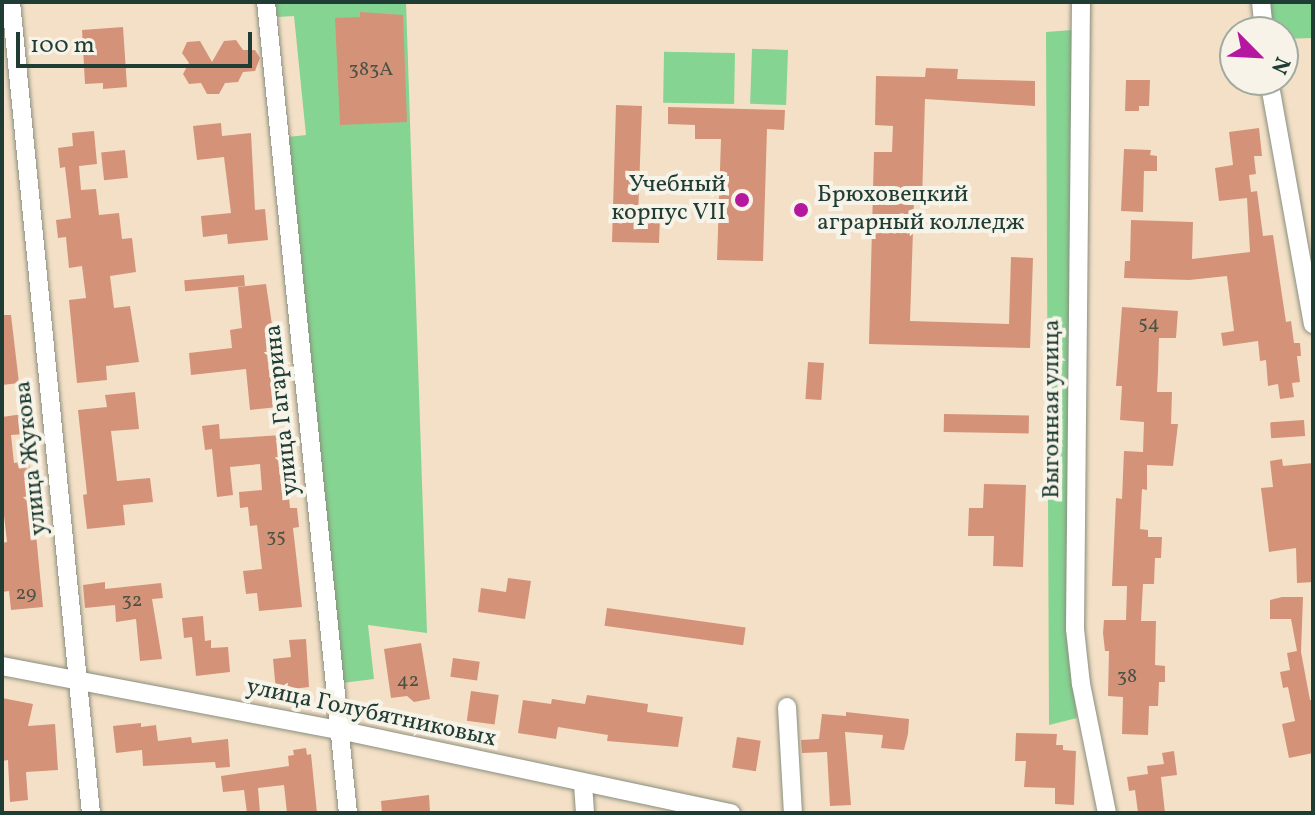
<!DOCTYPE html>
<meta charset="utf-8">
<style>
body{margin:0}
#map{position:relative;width:1315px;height:815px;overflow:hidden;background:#f4e0c7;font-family:Vollkorn,serif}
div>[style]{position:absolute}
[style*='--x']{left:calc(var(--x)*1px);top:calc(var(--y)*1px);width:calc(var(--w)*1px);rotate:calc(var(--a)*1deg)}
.green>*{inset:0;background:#86d492;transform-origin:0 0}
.building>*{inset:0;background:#d49378;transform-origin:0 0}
.roads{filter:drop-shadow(0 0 2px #8a8e7e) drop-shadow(0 0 2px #8a8e7e)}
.minor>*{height:18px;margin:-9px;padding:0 9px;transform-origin:9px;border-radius:9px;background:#fff}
.dots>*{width:22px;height:22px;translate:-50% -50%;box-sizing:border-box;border:4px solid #f7f3e8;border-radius:50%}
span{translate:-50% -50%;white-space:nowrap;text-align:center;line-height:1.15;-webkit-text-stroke:8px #f7f3e8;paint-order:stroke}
.number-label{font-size:20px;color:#4c5245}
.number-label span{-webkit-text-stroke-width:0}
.poi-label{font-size:24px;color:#1f3d34}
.right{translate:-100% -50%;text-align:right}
.left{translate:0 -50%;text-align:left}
.street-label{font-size:24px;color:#1f3d34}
.frame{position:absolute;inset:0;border:4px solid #1f3d34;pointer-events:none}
.north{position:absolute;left:1219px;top:16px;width:80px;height:80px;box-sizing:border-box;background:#f7f3e8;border:2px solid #a1aaa0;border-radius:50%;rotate:114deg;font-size:22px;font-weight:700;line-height:32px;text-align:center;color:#1f3d34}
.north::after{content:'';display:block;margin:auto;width:28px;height:36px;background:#b5179e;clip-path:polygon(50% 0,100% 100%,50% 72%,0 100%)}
.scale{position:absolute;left:16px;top:32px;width:236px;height:36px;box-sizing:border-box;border:4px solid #1f3d34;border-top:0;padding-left:10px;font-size:24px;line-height:28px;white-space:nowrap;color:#1f3d34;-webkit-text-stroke:6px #f7f3e8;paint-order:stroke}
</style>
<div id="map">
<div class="green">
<div style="clip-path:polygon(275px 2px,406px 2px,427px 633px,368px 625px,374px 679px,342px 683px,288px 137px,306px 135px,294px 16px,277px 17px)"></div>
<div style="clip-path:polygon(1270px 2px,1313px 2px,1313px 38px,1283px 39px,1283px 32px,1272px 32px)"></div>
<div style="clip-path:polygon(1072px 30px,1066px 628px,1077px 718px,1049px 725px,1046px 32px)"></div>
<div style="left:788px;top:50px;width:55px;height:36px;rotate:92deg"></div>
<div style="left:735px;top:53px;width:51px;height:71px;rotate:91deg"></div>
</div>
<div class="building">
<div style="clip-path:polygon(360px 12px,403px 15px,407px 122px,340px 125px,335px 18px,360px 17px)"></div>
<div style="clip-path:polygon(123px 27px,127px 87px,103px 89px,103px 83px,85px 84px,82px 30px)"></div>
<div style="clip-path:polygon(236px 40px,243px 50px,255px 50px,260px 58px,255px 71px,243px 72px,238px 82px,225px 83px,219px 94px,207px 94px,201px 83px,189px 84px,183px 74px,189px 63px,182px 53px,187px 42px,200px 41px,212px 62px,224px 41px)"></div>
<div style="clip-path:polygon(926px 68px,958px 69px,957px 79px,1035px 81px,1035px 106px,925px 99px,922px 201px,914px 200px,910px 321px,1009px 324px,1011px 257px,1033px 258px,1030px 348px,869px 344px,874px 152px,892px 152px,893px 126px,875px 125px,876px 76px,925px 77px)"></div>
<div style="clip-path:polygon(1126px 80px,1150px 80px,1149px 106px,1139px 106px,1139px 111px,1125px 111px)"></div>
<div style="clip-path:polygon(616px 105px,642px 106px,638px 217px,660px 217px,659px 243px,612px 242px)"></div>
<div style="clip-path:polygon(668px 107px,785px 110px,784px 130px,767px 129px,763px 261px,717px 260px,721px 139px,695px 139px,695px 125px,668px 124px)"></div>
<div style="clip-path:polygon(221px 123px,222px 136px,251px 133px,255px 210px,265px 209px,268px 240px,228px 244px,227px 234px,203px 237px,201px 216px,231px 213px,224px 157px,197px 160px,193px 126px)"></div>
<div style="clip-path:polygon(1259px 128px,1262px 156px,1254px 156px,1256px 174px,1249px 175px,1251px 192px,1257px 191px,1263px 236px,1273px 235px,1286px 322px,1291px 321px,1294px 343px,1300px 343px,1301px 356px,1297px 356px,1300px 382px,1292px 383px,1294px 397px,1280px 399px,1278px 384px,1268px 386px,1266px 360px,1260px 361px,1258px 341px,1223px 346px,1221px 333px,1234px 331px,1227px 276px,1189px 280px,1124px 278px,1125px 261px,1130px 261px,1131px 220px,1193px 222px,1192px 259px,1250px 252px,1247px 198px,1219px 201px,1215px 168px,1233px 165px,1229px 132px)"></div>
<div style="clip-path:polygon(94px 131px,97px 164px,79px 166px,81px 190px,96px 189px,99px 215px,119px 213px,122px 239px,132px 238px,136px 272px,110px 276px,114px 308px,130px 306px,139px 362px,106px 366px,107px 380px,77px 383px,69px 300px,86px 298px,82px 266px,69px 268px,66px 237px,58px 238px,56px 220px,71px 218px,65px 167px,60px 168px,58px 148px,73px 146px,72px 133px)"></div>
<div style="clip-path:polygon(1124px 149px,1151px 150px,1150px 155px,1157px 156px,1157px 171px,1144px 171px,1143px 212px,1121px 211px)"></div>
<div style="left:125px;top:150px;width:28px;height:24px;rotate:84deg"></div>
<div style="left:244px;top:275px;width:11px;height:60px;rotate:85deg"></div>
<div style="clip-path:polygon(266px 284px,277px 358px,274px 358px,278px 407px,250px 410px,246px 369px,191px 375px,189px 353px,232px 348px,230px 330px,242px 328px,238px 287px)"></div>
<div style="clip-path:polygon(1122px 307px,1178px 311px,1176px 338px,1159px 338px,1158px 371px,1157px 392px,1172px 392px,1171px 424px,1178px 424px,1173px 466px,1147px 465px,1147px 490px,1142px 489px,1140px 529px,1148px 530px,1148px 537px,1162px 537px,1161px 558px,1155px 558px,1154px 584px,1143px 584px,1141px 621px,1156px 621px,1155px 665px,1165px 666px,1165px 682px,1159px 682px,1158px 706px,1149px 706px,1148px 735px,1122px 734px,1123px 697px,1108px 696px,1109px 651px,1105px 651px,1103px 633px,1104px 620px,1126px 620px,1127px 586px,1112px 586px,1116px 498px,1122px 499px,1124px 451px,1143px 452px,1144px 422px,1120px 420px,1122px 386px,1116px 386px)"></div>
<div style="clip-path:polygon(2px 315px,11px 315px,19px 383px,2px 385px)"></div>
<div style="left:808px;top:362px;width:16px;height:37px;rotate:4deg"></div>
<div style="clip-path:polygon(135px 392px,139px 429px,111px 431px,117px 481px,150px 478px,153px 502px,123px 505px,125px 525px,87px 529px,83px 495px,87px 494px,78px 410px,107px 407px,105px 395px)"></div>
<div style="clip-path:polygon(23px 414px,25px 434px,11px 435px,14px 463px,29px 461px,43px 607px,11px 610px,9px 591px,2px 592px,2px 543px,7px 542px,2px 497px,2px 417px)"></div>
<div style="left:944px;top:414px;width:85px;height:18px;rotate:1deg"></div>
<div style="left:1304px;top:420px;width:16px;height:34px;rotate:86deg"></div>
<div style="clip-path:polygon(219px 424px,220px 439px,283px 435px,290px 508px,297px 508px,299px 527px,293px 528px,302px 607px,259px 611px,257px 593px,246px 594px,243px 571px,262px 569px,257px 525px,250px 526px,248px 507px,240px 508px,239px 492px,262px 490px,260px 464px,230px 467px,233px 495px,217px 497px,212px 449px,205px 450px,202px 426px)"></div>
<div style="clip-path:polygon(1282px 459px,1283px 466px,1313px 463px,1313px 582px,1297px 583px,1296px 548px,1269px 552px,1261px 488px,1273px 487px,1270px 461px)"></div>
<div style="clip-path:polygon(984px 484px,1026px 485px,1023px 567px,993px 566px,994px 536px,968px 536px,969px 508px,983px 508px)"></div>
<div style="clip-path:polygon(508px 578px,531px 581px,525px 619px,478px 612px,481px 588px,506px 592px)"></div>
<div style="clip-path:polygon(105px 582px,105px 589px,161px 583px,163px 598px,152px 599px,162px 659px,140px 661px,136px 619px,116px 622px,115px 605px,85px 608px,83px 585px)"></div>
<div style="clip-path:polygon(1282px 597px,1303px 597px,1301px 652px,1310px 700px,1313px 700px,1313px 753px,1289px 758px,1282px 724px,1295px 721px,1288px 687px,1283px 688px,1280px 672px,1290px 670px,1287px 653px,1297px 651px,1291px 619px,1270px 619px,1270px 600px)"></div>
<div style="left:607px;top:608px;width:140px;height:18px;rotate:8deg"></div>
<div style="clip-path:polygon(203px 616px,205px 641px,211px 640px,211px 648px,228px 647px,230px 672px,196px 676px,192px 637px,184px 638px,182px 618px)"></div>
<div style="clip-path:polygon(306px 639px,309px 687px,276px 691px,273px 659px,291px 657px,289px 640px)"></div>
<div style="clip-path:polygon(421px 643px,430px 699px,414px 702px,407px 696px,391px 698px,384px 649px)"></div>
<div style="left:453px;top:658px;width:27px;height:19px;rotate:8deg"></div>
<div style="left:471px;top:691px;width:28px;height:30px;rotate:8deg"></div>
<div style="clip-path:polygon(587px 695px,648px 704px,647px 712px,683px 717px,678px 747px,607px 741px,608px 735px,558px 727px,556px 739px,518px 733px,523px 700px,551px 704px,552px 699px,585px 704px)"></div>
<div style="clip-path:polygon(2px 698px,33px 704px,28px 726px,55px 724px,58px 770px,26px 772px,28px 800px,10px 802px,8px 760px,2px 761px)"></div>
<div style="clip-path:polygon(846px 712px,909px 719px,908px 734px,904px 750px,881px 748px,883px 735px,845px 732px,851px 805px,830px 806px,827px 752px,802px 753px,801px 740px,819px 739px,822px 714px,846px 716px)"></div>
<div style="clip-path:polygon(141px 723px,141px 727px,156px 725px,158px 741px,191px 737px,192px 743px,228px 739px,230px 767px,216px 768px,215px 762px,143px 766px,142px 750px,116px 753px,113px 726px)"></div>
<div style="clip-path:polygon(1016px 733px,1057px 734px,1056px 745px,1063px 745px,1063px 750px,1076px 751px,1074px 805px,1055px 804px,1055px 788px,1024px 787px,1026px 761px,1015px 761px)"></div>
<div style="left:737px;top:737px;width:24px;height:31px;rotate:9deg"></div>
<div style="clip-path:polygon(306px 748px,307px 755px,311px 754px,317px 813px,287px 813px,284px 785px,258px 788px,260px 813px,247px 813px,244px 790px,223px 792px,221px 776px,289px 766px,288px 756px,294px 755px,293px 750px)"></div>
<div style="clip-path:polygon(1174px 751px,1177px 775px,1161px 777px,1165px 813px,1138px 813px,1135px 790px,1129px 791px,1127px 777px,1148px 774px,1147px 766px,1164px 764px,1162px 753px)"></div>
<div style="clip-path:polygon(429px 795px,430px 812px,382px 813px,381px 801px)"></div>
</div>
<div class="roads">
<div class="minor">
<div style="--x:11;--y:2;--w:815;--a:84.37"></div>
<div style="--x:266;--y:2;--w:815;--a:84.23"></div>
<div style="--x:1081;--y:2;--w:627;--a:90.55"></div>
<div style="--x:1075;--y:629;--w:55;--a:83.8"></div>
<div style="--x:1081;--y:684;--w:132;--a:78.6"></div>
<div style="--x:1261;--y:2;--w:30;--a:84"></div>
<div style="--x:1269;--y:80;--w:248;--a:79.8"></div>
<div style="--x:2;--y:666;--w:343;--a:10.8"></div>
<div style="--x:339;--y:730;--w:401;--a:12"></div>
<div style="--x:787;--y:707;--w:106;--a:86.8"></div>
<div style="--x:583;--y:784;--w:29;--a:86"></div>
</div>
</div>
<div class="dots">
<div style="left:742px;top:200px;background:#b5179e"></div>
<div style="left:801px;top:210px;background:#b5179e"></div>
</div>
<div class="number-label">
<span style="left:371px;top:70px">383А</span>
<span style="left:1149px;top:324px">54</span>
<span style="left:276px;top:537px">35</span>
<span style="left:26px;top:594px">29</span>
<span style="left:132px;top:601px">32</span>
<span style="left:1127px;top:677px">38</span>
<span style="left:408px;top:681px">42</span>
</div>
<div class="poi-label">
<span class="right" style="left:726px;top:200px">Учебный<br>корпус VII</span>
<span class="left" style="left:817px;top:210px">Брюховецкий<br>аграрный колледж</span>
</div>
<div class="street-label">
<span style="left:1053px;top:409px;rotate:-90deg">Выгонная улица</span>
<span style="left:283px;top:410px;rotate:-96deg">улица Гагарина</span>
<span style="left:32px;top:458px;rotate:-96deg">улица Жукова</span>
<span style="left:371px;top:714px;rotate:12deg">улица Голубятниковых</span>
</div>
<div class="frame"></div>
<div class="north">N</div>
<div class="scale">100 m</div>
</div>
